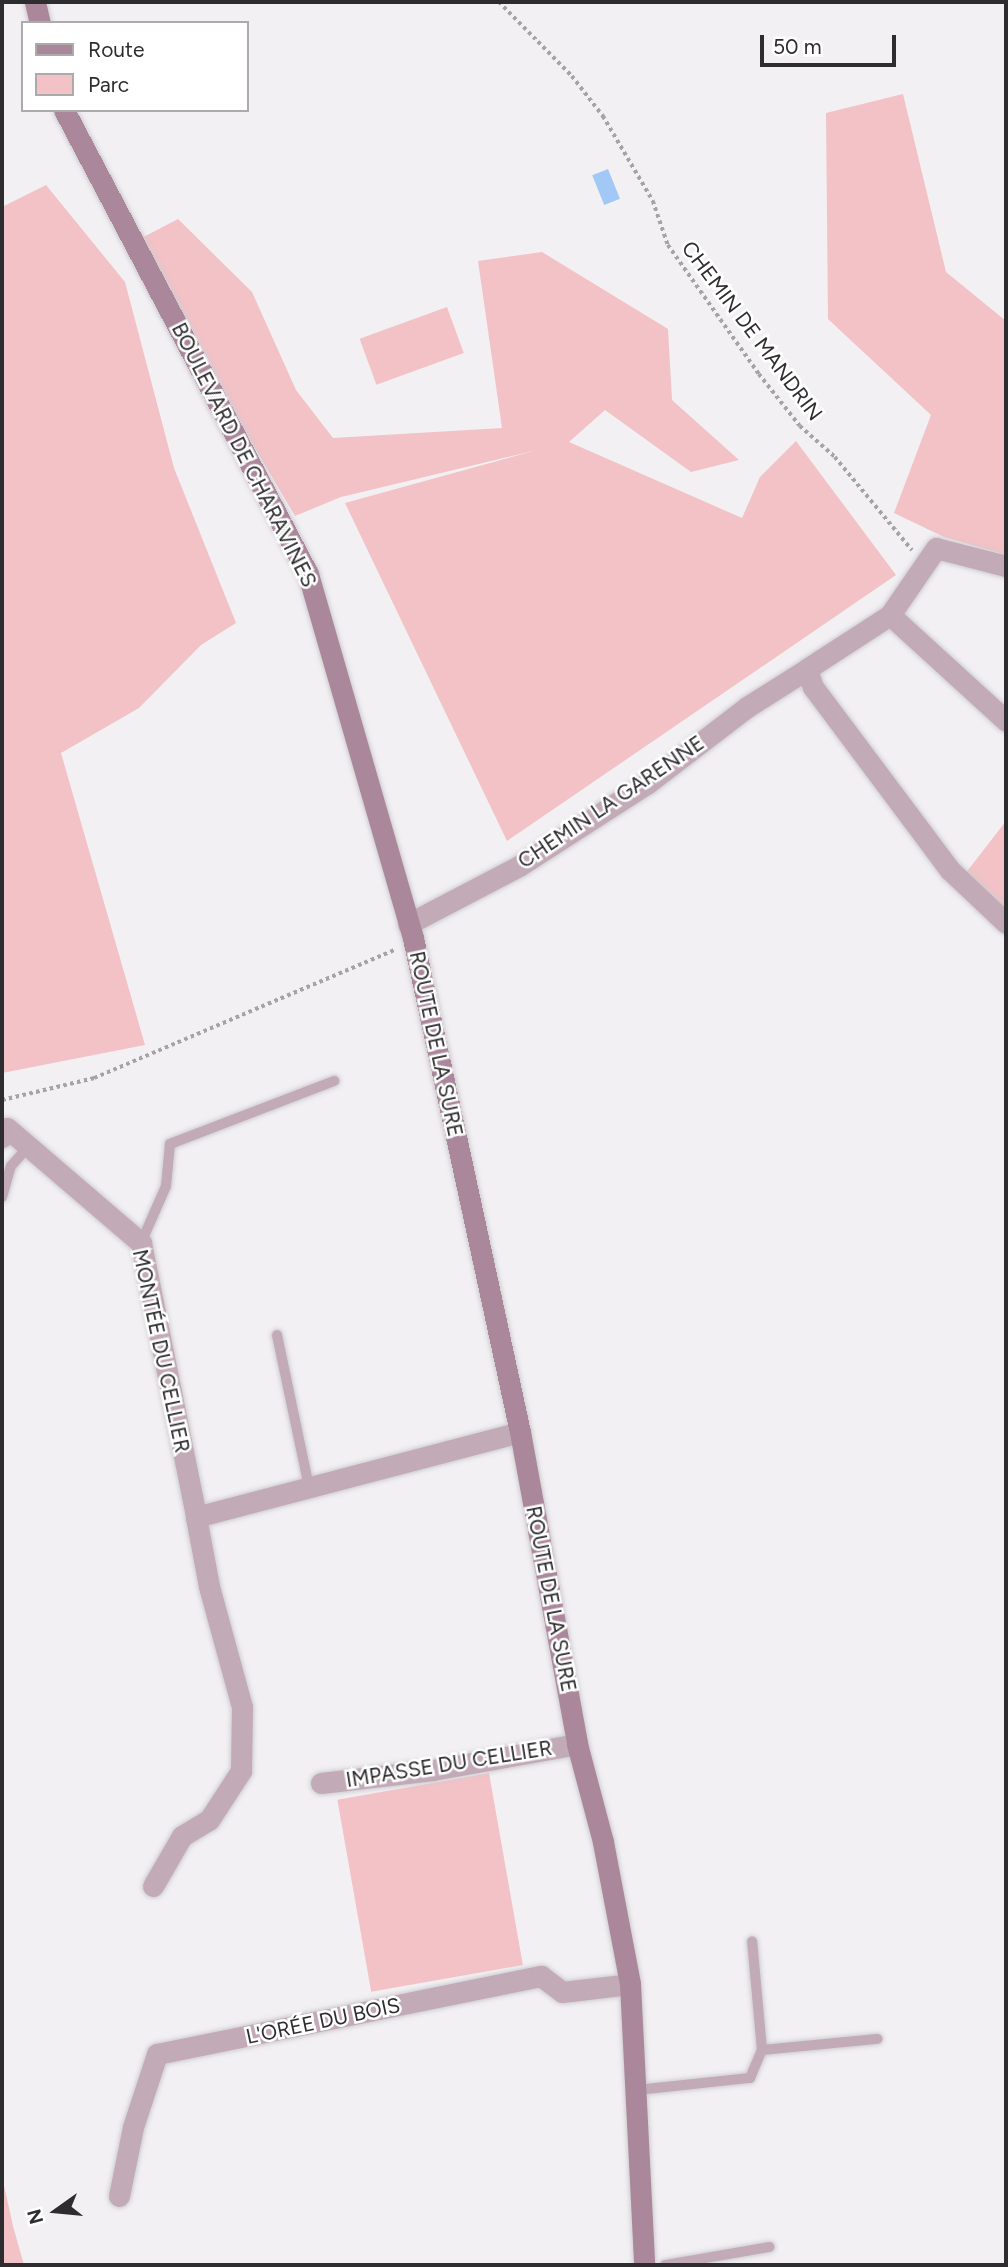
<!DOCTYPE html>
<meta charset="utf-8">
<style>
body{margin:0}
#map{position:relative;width:1008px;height:2267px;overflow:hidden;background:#f2f0f3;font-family:Figtree,sans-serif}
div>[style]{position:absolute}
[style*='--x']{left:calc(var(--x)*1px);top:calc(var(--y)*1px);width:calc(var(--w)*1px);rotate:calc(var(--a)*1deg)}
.green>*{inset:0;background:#f2c2c6;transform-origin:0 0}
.water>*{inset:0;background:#a2c8f6;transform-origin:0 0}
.path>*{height:3.5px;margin-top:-1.75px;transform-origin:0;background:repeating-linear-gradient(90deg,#a5a3a6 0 3.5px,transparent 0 7px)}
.roads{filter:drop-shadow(0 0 2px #cfcdd0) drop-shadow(0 0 2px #cfcdd0)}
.service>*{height:10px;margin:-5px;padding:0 5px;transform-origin:5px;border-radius:5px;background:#c2aab7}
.minor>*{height:21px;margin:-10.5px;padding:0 10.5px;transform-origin:10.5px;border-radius:10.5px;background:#c2aab7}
.secondary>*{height:21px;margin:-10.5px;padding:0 10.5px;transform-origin:10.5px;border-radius:10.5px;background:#aa879b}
span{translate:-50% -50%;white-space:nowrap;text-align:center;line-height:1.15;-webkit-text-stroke:5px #fff;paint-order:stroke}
.street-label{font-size:21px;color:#2d2c2e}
.frame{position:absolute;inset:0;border:4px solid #2d2c2e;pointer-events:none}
.legend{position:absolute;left:21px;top:21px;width:228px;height:91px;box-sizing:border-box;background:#fff;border:2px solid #ababab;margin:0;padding:9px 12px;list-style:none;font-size:21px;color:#2d2c2e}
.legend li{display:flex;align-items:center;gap:14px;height:35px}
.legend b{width:35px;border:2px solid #ababab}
.north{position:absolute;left:21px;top:2176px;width:70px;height:70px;-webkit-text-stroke:5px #fff;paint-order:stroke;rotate:255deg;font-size:19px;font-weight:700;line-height:28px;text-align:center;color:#2d2c2e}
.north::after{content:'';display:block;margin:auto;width:24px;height:32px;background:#2d2c2e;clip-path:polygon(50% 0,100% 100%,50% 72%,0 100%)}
.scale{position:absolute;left:760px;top:35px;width:136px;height:32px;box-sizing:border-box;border:4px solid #2d2c2e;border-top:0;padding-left:9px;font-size:21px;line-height:24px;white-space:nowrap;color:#2d2c2e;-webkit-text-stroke:5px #fff;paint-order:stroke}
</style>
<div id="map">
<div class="green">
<div style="clip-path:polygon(903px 94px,946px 272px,1006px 321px,1006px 555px,944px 537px,894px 513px,931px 415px,828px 319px,826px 113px)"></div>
<div style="clip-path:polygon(46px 185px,125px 282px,174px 468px,236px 623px,201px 645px,139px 708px,61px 753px,145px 1045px,2px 1073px,2px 207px)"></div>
<div style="clip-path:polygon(178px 219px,252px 292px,296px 390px,333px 438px,502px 428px,478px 261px,542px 252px,668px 329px,672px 400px,739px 460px,691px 472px,605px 410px,569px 442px,742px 518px,760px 477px,796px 441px,896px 575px,507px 841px,345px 503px,537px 450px,341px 497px,295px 516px,134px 242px)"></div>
<div style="left:447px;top:307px;width:49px;height:93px;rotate:70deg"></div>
<div style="clip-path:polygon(1006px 821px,1006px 909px,965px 874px)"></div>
<div style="left:489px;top:1773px;width:195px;height:154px;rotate:80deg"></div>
<div style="clip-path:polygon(2px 2176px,13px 2226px,24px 2265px,2px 2265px)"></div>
</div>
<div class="water">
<div style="left:608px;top:169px;width:32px;height:17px;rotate:68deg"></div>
</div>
<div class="path">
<div style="--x:499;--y:2;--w:104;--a:45.4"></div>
<div style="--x:572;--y:76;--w:51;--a:52.2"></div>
<div style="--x:603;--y:116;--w:99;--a:59.5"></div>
<div style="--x:653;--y:201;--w:46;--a:71.2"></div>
<div style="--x:668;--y:245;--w:158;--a:54.8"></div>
<div style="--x:759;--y:374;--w:66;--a:51.7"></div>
<div style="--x:800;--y:426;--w:47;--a:41.5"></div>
<div style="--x:835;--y:457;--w:121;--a:50.4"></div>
<div style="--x:2;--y:1100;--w:95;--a:-13.4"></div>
<div style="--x:94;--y:1078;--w:328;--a:-23.1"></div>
</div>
<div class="roads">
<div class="service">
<div style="--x:2;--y:1197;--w:32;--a:-74"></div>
<div style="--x:11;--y:1166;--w:25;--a:-48"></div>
<div style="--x:141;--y:1243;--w:62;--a:-66.3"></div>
<div style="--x:166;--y:1186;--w:42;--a:-84.6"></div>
<div style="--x:170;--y:1144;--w:176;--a:-21"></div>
<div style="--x:277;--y:1335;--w:155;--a:78.1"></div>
<div style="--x:762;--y:2050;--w:116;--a:-5.5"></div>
<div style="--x:637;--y:2090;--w:114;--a:-6.1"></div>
<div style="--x:750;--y:2078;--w:30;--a:-67"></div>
<div style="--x:762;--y:2050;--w:109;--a:-95.2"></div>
<div style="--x:665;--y:2265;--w:106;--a:-9.8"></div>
</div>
<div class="minor">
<div style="--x:1006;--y:566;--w:72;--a:-165.6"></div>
<div style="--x:936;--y:548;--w:81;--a:124.5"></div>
<div style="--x:890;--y:615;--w:99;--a:147"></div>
<div style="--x:807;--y:669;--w:19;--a:72"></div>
<div style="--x:813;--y:687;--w:229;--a:53.2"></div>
<div style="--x:950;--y:870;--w:77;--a:43.4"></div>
<div style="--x:890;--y:615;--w:157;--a:42.4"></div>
<div style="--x:408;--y:924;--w:125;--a:-27.6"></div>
<div style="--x:519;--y:866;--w:153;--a:-32.8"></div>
<div style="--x:648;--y:783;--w:125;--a:-37.5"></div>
<div style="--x:747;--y:707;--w:71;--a:-32.3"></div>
<div style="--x:2;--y:1137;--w:10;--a:-61"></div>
<div style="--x:7;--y:1128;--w:177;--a:40.6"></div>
<div style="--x:141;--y:1243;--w:279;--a:78.6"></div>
<div style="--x:321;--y:1783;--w:113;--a:-6.6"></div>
<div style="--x:433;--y:1770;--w:146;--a:-10.2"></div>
<div style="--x:153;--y:1886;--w:58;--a:-59.9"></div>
<div style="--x:182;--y:1836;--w:31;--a:-31"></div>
<div style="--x:209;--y:1820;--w:59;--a:-56.9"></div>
<div style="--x:241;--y:1771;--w:64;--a:-89.1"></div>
<div style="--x:242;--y:1707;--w:125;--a:-105.3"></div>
<div style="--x:209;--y:1586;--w:70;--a:-100.7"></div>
<div style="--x:196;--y:1517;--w:335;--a:-14.7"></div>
<div style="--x:119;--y:2196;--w:70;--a:-78.5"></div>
<div style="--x:133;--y:2127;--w:77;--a:-71.8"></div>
<div style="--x:157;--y:2054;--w:392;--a:-11.5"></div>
<div style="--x:541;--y:1976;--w:26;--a:37"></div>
<div style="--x:562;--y:1992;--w:68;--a:-6.7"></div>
</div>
<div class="secondary">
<div style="--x:35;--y:2;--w:22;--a:77"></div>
<div style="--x:64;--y:110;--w:524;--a:62.26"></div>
<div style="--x:308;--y:574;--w:379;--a:73.9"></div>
<div style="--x:413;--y:938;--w:505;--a:77.78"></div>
<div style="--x:520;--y:1432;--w:317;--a:79.6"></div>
<div style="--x:577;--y:1744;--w:101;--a:75.1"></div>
<div style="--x:603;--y:1842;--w:145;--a:79.2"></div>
<div style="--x:630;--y:1984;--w:281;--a:87.1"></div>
</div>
</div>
<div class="street-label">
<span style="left:752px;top:331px;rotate:53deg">CHEMIN DE MANDRIN</span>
<span style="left:244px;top:455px;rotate:63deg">BOULEVARD DE CHARAVINES</span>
<span style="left:611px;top:802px;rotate:-34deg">CHEMIN LA GARENNE</span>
<span style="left:436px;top:1044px;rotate:78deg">ROUTE DE LA SURE</span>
<span style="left:161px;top:1351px;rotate:78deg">MONTÉE DU CELLIER</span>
<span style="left:551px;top:1599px;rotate:79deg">ROUTE DE LA SURE</span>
<span style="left:449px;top:1764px;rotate:-9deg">IMPASSE DU CELLIER</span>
<span style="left:323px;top:2021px;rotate:-12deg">L'ORÉE DU BOIS</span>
</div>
<div class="frame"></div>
<ul class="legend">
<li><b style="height:9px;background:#aa879b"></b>Route</li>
<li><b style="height:19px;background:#f2c2c6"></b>Parc</li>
</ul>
<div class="north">N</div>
<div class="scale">50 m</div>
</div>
